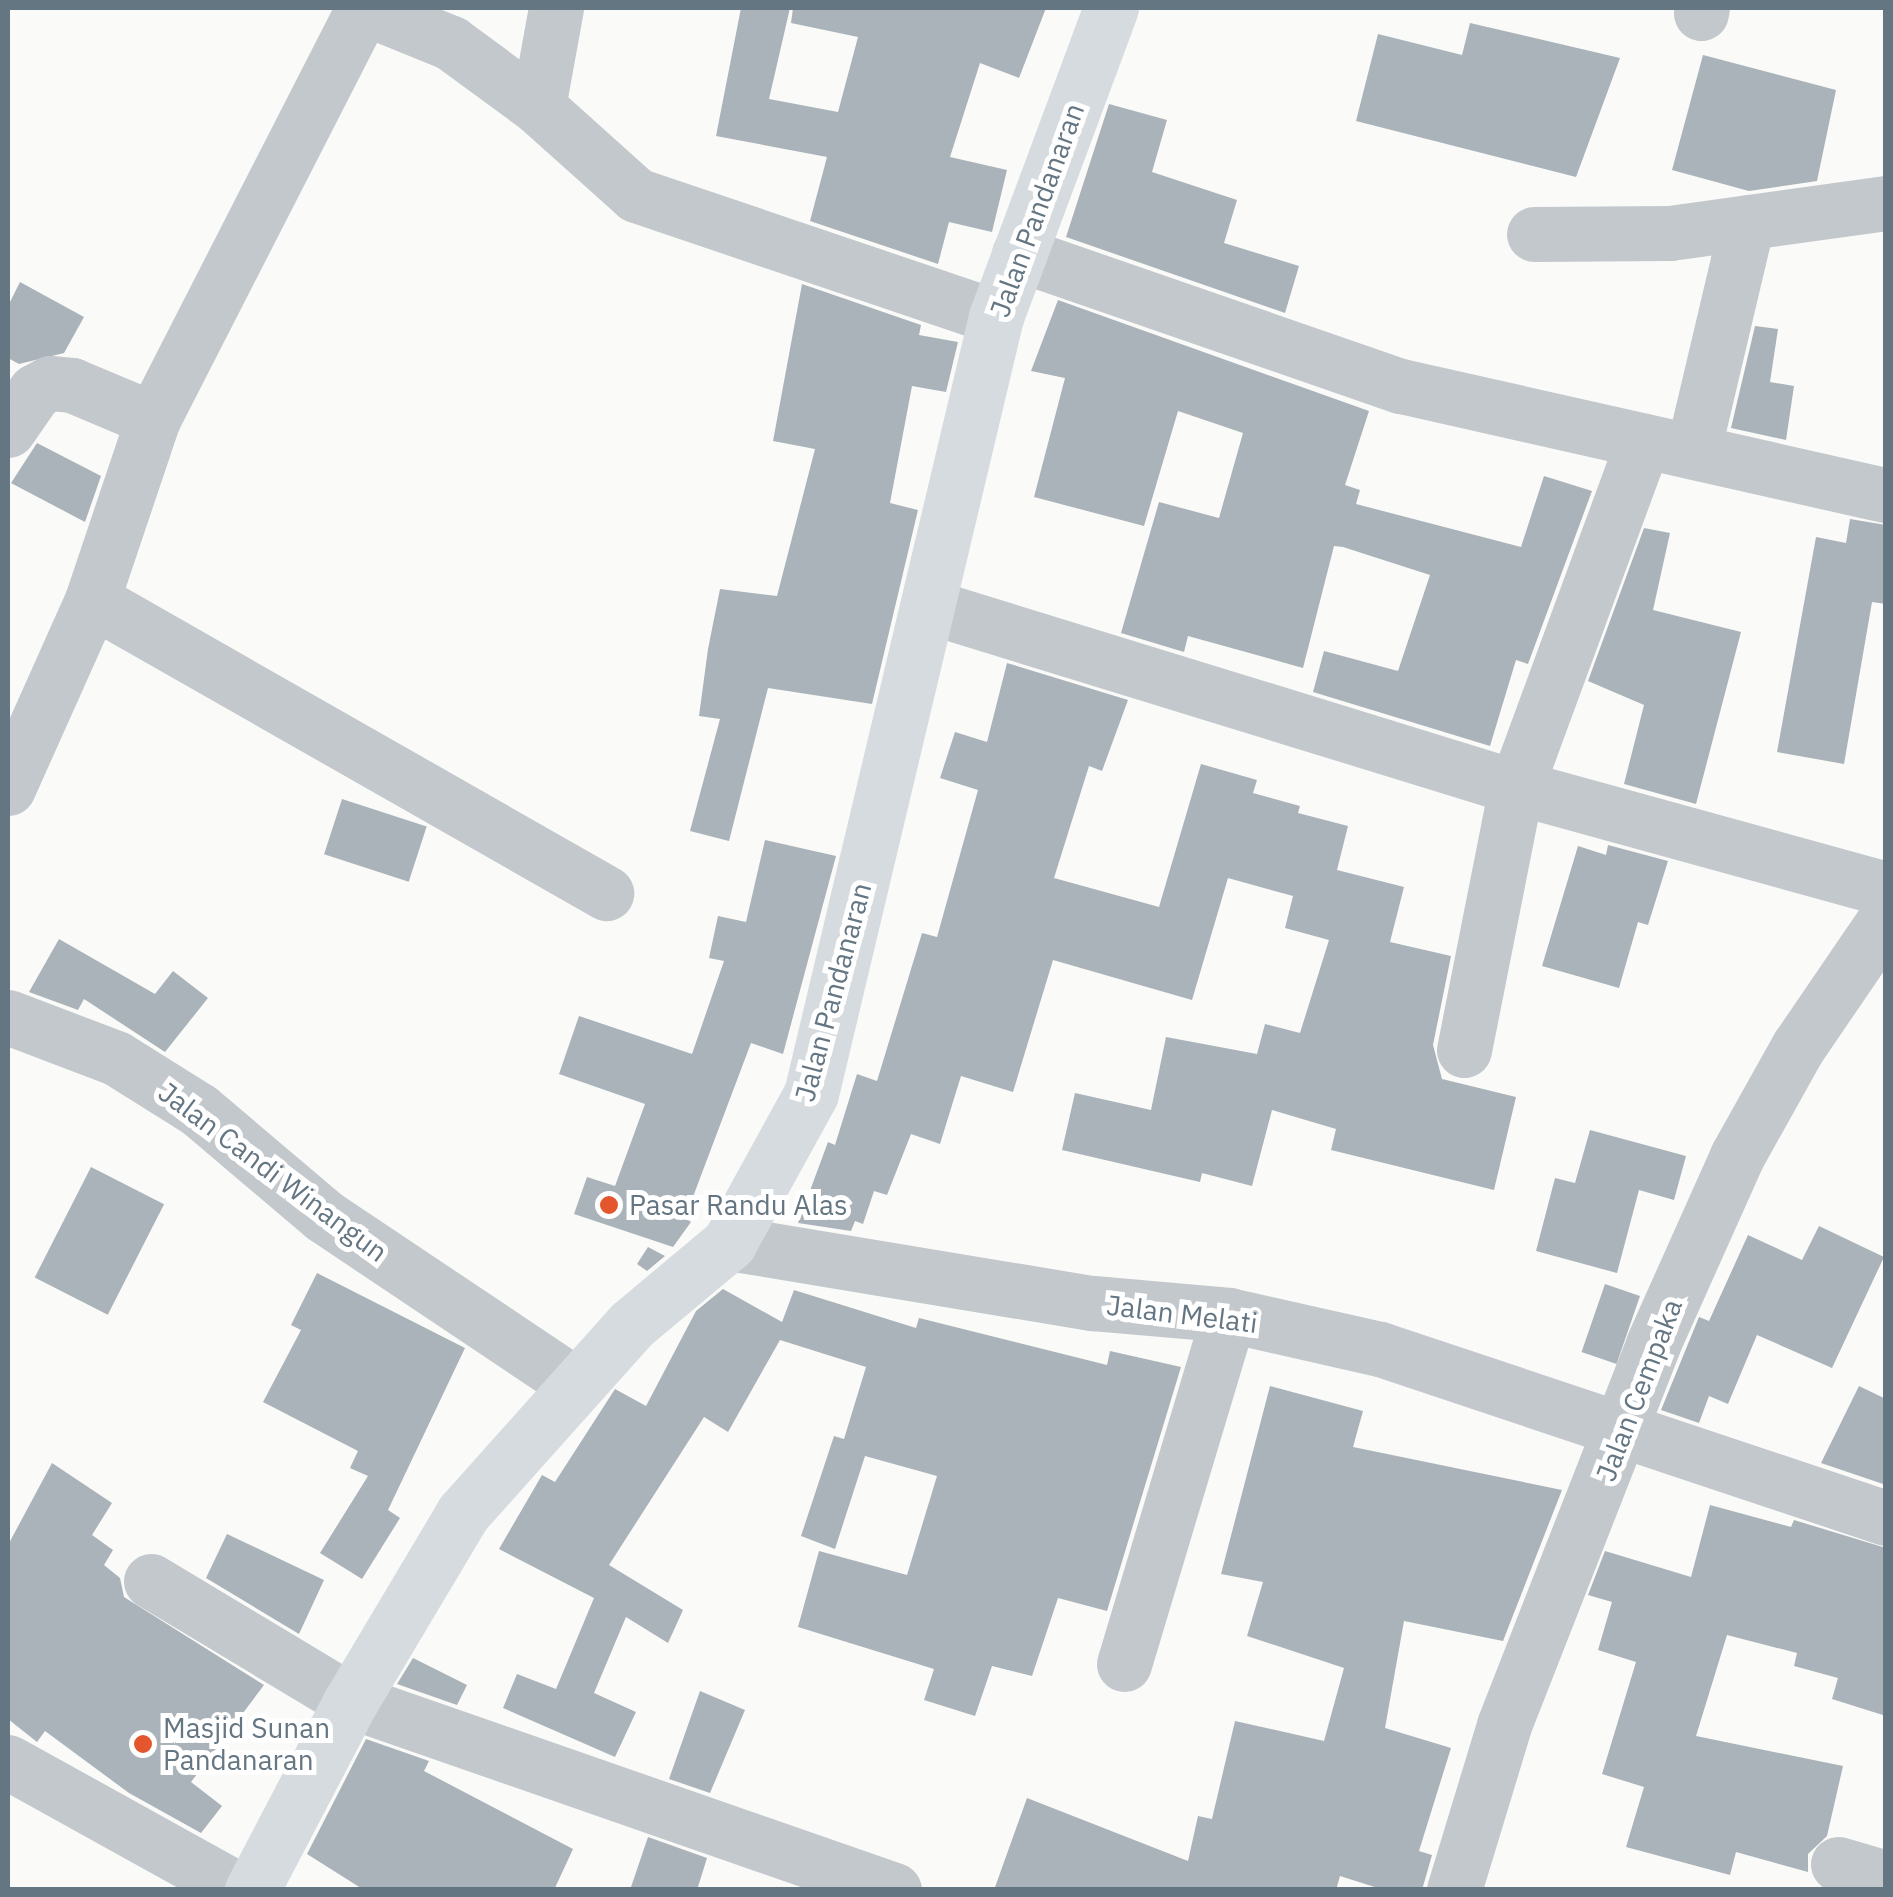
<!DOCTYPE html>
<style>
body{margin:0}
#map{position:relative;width:1893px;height:1897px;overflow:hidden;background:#fafaf8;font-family:"IBM Plex Sans",sans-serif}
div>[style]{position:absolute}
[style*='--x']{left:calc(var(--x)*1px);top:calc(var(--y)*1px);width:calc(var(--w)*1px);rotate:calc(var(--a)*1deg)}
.building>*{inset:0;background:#aab3b9;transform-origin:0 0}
.minor>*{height:55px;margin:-27.5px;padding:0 27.5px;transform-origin:27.5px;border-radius:27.5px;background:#c3c8cc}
.major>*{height:55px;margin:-27.5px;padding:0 27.5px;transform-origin:27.5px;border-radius:27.5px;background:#d6dbdf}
.dots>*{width:28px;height:28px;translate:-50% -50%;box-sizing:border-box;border:5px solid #fff;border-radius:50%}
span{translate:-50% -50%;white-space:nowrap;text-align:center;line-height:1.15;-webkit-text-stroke:10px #fff;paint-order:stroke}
.street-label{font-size:28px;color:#657683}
.poi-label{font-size:28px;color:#657683}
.left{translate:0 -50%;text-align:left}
.frame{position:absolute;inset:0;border:10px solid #657683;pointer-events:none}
</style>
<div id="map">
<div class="building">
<div style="clip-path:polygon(741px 8px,790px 8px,769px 99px,838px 112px,858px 37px,791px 23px,793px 8px,1046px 8px,1019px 78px,980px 63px,950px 157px,1007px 170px,992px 232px,949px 222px,938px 264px,810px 221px,827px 157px,716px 136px)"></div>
<div style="clip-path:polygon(1470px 23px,1620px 58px,1576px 177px,1356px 121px,1378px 34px,1462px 55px)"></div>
<div style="clip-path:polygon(1703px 55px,1836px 90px,1817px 181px,1749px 191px,1672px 170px)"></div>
<div style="clip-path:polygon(1109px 104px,1167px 120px,1152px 172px,1237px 200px,1224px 243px,1299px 266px,1285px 313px,1066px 237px)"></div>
<div style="clip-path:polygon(20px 282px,84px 317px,64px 353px,19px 364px,8px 358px,8px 306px)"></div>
<div style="clip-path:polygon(802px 284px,921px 325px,919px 335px,958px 342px,946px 392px,912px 386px,890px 503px,918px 510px,872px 704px,768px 688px,729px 841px,690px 831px,720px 719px,699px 716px,708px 649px,720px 589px,777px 596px,815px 449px,773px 441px)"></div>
<div style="clip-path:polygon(1058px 300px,1369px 411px,1345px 485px,1360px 490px,1356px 504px,1521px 547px,1544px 476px,1592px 491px,1528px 664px,1516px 660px,1490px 746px,1313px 692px,1324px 651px,1398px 671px,1430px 575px,1343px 547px,1334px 546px,1303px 668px,1188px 636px,1184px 652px,1121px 633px,1159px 502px,1219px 518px,1243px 433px,1178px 411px,1144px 526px,1034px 497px,1065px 378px,1031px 371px)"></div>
<div style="clip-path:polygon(1755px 326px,1778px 329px,1770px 382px,1794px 386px,1786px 440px,1731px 428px)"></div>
<div style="clip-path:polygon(37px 443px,101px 476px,85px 522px,11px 483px)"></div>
<div style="clip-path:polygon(1850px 519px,1886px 525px,1886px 604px,1872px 602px,1844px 764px,1777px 752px,1816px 537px,1846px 543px)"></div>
<div style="clip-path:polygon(1644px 528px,1670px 533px,1653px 610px,1741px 632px,1696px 804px,1624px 784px,1644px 705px,1588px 681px)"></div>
<div style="clip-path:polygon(1007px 663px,1128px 700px,1102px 771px,1089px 766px,1054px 878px,1159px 907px,1201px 764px,1257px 780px,1253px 793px,1300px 806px,1298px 813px,1348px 826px,1337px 870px,1404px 887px,1390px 942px,1451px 956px,1433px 1045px,1442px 1079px,1516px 1097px,1494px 1190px,1331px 1150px,1336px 1129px,1272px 1110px,1252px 1186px,1202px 1173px,1200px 1182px,1062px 1150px,1075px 1093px,1151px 1110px,1166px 1037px,1257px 1054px,1265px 1024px,1300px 1033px,1329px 940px,1285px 928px,1293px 896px,1228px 878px,1192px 1000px,1053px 960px,1013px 1092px,961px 1076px,940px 1144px,911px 1134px,887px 1195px,874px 1191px,863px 1224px,855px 1221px,851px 1231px,798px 1223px,828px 1142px,835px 1145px,857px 1074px,877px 1081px,922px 933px,937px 937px,978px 790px,940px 778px,955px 732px,987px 742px)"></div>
<div style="left:342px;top:799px;width:89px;height:58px;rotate:18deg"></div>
<div style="clip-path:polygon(765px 840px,836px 856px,783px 1054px,751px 1043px,685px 1218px,691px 1222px,673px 1247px,574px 1214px,587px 1177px,615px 1186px,645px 1104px,559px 1074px,579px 1016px,692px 1054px,724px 961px,709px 958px,718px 916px,746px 922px)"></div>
<div style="clip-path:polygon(1608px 845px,1668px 861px,1648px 925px,1638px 922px,1619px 988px,1542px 966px,1578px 846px,1606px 855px)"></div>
<div style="clip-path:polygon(59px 939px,155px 994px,173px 971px,208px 998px,165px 1052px,84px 999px,78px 1010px,29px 992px)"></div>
<div style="clip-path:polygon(1590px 1130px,1686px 1156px,1674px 1200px,1639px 1190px,1617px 1273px,1536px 1251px,1555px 1178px,1575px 1183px)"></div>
<div style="left:91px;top:1167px;width:82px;height:124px;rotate:27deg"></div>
<div style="clip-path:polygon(1819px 1226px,1884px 1257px,1832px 1368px,1757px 1335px,1728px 1404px,1709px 1396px,1699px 1423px,1661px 1410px,1699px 1317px,1709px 1321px,1748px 1235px,1802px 1260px)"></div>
<div style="clip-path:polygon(648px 1247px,665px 1256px,647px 1271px,637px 1264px)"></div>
<div style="clip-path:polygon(317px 1273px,465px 1348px,388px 1510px,400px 1518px,362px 1579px,320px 1553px,368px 1476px,350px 1468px,358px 1451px,263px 1402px,301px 1330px,291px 1325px)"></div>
<div style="left:1605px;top:1284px;width:37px;height:72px;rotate:19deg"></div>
<div style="clip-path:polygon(723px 1289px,782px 1322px,794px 1290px,916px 1328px,919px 1318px,1107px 1365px,1110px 1351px,1181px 1367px,1107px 1611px,1058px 1598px,1032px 1676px,992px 1666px,975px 1716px,924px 1700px,934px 1669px,798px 1627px,819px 1551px,907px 1575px,937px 1476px,865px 1456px,835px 1549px,801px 1536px,834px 1436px,844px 1439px,866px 1367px,780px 1340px,728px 1432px,704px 1417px,609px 1565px,683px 1610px,668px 1643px,626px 1617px,594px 1693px,636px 1712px,615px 1757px,503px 1708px,517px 1674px,556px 1689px,594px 1598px,499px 1549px,542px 1475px,555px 1482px,615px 1389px,646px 1406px,696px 1311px)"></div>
<div style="clip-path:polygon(1270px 1386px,1363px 1411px,1353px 1447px,1562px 1490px,1503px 1641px,1404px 1621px,1385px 1728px,1451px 1748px,1419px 1851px,1432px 1855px,1422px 1890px,1384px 1890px,1340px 1876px,1336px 1890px,994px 1890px,1027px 1798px,1188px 1861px,1198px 1816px,1212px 1819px,1235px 1721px,1324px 1741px,1344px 1668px,1247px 1636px,1263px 1582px,1221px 1574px)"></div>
<div style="clip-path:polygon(1859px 1386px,1886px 1399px,1886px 1485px,1821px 1463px)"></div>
<div style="clip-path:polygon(52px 1463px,112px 1503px,92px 1535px,113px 1550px,104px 1565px,120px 1578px,124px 1597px,264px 1685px,191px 1782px,222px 1806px,201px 1833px,129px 1793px,45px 1731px,37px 1742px,8px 1719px,8px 1545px)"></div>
<div style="clip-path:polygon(1710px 1505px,1791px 1527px,1794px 1520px,1886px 1548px,1886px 1716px,1832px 1699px,1838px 1678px,1794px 1666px,1797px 1653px,1727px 1635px,1696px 1736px,1843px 1766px,1827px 1836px,1808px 1854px,1808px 1872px,1736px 1852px,1730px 1875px,1626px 1847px,1644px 1787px,1602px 1774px,1636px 1662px,1598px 1650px,1612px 1602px,1588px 1595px,1605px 1551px,1691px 1577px)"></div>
<div style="clip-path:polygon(227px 1534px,324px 1580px,299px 1634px,206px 1578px)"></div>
<div style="clip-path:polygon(413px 1658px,467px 1685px,457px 1705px,397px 1684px)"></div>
<div style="clip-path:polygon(700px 1691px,745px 1710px,710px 1793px,669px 1779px)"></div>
<div style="clip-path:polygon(366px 1739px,429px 1761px,424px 1771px,573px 1849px,554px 1890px,364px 1890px,307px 1854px)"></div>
<div style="clip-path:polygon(648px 1837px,707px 1858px,697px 1890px,630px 1890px)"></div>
</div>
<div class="minor">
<div style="--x:365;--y:8;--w:93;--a:22.1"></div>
<div style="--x:451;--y:43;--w:108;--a:36.3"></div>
<div style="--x:538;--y:107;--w:132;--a:41.9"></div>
<div style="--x:636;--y:195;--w:380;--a:18.7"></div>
<div style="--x:1701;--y:13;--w:5;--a:-79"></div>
<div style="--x:538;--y:107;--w:101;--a:-79.7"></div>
<div style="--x:1534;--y:234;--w:136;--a:-0.4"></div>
<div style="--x:1670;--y:233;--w:218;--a:-7.9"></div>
<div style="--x:1019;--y:254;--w:404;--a:19.1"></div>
<div style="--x:1401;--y:386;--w:497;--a:12.7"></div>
<div style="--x:8;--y:430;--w:47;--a:-55.3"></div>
<div style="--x:35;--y:391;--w:17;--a:-28"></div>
<div style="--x:50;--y:383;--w:22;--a:5"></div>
<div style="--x:72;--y:385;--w:88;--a:22.8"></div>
<div style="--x:1693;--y:451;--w:235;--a:-76.7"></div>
<div style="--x:92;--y:600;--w:592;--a:29.68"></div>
<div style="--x:928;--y:606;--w:615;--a:17.11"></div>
<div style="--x:1516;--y:787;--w:384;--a:15.4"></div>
<div style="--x:8;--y:788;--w:206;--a:-65.9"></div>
<div style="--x:92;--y:600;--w:191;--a:-71.4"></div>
<div style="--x:153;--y:419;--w:462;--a:-62.9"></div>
<div style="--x:8;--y:1017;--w:116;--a:20.8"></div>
<div style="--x:116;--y:1058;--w:98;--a:32.1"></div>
<div style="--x:199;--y:1110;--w:164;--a:40.3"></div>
<div style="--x:324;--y:1216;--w:303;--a:33.8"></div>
<div style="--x:1464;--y:1050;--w:268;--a:-78.8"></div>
<div style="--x:1516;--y:787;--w:369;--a:-69.8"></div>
<div style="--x:729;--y:1243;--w:369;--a:9.4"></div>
<div style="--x:1093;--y:1303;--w:137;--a:5"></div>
<div style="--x:1229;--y:1315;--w:155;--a:12.7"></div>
<div style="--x:1380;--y:1349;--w:533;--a:18.47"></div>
<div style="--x:151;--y:1581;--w:233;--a:31"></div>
<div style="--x:351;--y:1701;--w:575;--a:19.19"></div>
<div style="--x:1124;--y:1664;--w:364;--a:-73.3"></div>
<div style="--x:8;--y:1762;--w:264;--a:29"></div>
<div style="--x:1838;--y:1864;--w:50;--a:16.3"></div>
<div style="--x:1454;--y:1890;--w:172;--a:-73.1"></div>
<div style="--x:1504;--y:1725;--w:409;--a:-68.6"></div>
<div style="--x:1653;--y:1344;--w:206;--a:-65.9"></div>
<div style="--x:1737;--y:1156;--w:125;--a:-60.8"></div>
<div style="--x:1798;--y:1047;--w:156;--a:-55.7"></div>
</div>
<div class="major">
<div style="--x:252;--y:1890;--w:213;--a:-62.4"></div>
<div style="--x:351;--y:1701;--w:219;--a:-59.2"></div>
<div style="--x:463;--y:1513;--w:252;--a:-48.2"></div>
<div style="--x:631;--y:1325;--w:128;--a:-39.9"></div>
<div style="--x:729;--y:1243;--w:170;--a:-61.2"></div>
<div style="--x:811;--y:1094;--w:799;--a:-76.61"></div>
<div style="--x:996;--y:317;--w:330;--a:-69.6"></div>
</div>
<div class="dots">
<div style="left:609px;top:1205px;background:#e4572e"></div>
<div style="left:143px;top:1744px;background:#e4572e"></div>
</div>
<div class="street-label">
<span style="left:1037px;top:210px;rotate:-70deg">Jalan Pandanaran</span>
<span style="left:833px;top:992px;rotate:-75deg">Jalan Pandanaran</span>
<span style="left:273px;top:1172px;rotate:37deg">Jalan Candi Winangun</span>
<span style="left:1182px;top:1314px;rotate:7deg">Jalan Melati</span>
<span style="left:1639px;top:1390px;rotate:-69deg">Jalan Cempaka</span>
</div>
<div class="poi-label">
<span class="left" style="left:629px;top:1205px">Pasar Randu Alas</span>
<span class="left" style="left:163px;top:1744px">Masjid Sunan<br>Pandanaran</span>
</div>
<div class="frame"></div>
</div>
